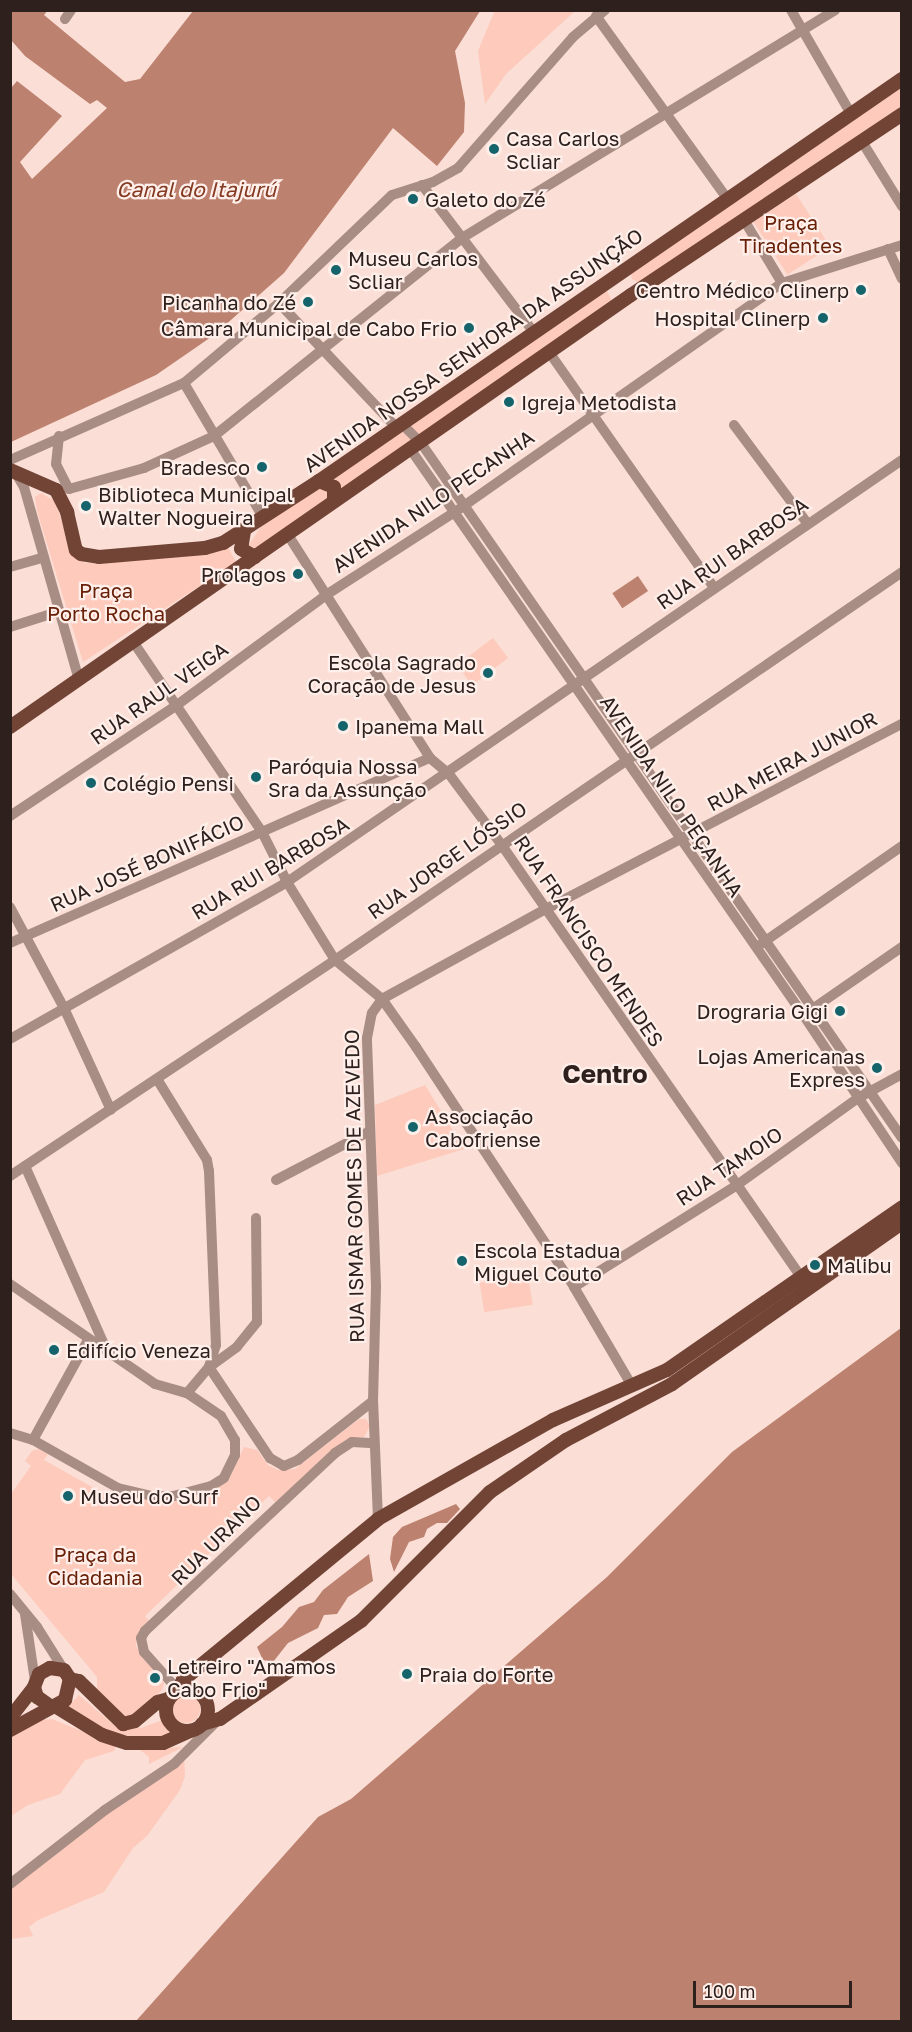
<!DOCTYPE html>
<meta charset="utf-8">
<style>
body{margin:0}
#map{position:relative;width:912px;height:2032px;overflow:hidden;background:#fbded5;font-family:"Golos Text",sans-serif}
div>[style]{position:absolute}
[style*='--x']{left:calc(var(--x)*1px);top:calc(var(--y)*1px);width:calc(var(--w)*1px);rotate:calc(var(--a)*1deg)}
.green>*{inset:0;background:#fdcabb;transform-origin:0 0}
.round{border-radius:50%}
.water>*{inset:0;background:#bc816f;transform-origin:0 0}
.minor>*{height:10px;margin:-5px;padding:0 5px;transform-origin:5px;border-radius:5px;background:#a88d84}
.major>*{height:14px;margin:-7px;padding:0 7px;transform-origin:7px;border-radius:7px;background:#714436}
.major>.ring{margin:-7px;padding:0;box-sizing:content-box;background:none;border:14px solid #714436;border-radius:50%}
.dots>*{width:16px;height:16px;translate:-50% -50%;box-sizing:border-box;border:3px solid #feefea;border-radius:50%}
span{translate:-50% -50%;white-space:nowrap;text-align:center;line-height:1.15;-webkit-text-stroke:4.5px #feefea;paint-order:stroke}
.poi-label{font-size:20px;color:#2e211d}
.left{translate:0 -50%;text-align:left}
.right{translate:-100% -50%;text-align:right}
.park-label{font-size:20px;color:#682008}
.street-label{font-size:20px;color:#2e211d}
.water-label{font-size:21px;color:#843a23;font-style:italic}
.district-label{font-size:26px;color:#2e211d;font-weight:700}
.frame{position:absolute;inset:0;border:12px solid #2e211d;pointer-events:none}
.scale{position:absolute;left:693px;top:1981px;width:159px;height:27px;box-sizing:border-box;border:3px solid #2e211d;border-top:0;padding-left:8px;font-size:18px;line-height:21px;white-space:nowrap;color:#2e211d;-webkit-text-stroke:4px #feefea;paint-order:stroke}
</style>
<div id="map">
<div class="green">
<div style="clip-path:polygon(495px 10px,575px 11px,506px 74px,485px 104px,478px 51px)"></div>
<div style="clip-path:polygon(901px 87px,901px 107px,640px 283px,632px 279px,631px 274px)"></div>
<div style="left:796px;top:194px;width:63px;height:51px;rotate:57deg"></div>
<div style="clip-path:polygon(606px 289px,612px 301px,254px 553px,247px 548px,262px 525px)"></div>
<div style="clip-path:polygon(41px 493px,55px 501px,71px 549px,85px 563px,211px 553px,228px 547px,236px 562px,83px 662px,37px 511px,35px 497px)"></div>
<div style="left:493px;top:638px;width:25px;height:45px;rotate:53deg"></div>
<div style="clip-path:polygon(425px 1085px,464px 1149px,377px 1176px,375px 1105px)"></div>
<div style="left:528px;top:1275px;width:30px;height:49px;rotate:81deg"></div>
<div style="clip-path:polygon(359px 1419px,366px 1419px,370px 1426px,364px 1437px,354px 1438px,275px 1502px,269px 1496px,145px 1616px,150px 1622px,137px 1636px,136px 1646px,164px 1683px,162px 1690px,134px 1717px,125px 1720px,97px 1693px,97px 1677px,11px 1574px,11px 1494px,31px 1466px,25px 1461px,32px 1451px,38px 1449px,48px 1454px,44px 1460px,101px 1492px,134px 1505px,135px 1497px,219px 1487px,231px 1475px,244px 1447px,257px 1450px,268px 1465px,278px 1470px,295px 1469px)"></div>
<div style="clip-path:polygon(79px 1695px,115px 1726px,141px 1728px,160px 1721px,175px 1733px,153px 1739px,117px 1734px,65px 1710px)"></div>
<div class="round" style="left:172px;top:1695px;width:28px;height:28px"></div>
<div style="clip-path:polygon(52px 1719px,116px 1745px,114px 1751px,85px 1760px,60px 1794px,28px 1805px,11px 1816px,11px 1738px,40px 1720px)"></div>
<div style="clip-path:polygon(183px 1747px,149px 1764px,149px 1757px,139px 1749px)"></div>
<div style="clip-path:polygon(184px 1755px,185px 1776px,180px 1790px,147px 1836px,133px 1848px,104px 1892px,38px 1920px,29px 1927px,33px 1936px,11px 1939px,11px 1884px)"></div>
</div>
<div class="water">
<div style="clip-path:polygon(11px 10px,47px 11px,44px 15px,125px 82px,140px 79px,193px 11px,480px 11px,455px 51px,465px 103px,464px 132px,437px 166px,393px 128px,284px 273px,214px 335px,156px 375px,11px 442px,11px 88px,17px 81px,62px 116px,20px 162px,32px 179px,107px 108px,97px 100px,90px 104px,25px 56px,11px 40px)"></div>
<div style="left:638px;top:576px;width:18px;height:31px;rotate:56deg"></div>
<div style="clip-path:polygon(901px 1328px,901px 2021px,136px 2021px,318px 1817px,351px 1799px,607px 1577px,732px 1452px)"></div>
<div style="clip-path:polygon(456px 1504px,460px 1509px,447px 1523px,437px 1523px,427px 1529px,424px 1537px,409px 1542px,394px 1572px,390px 1559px,393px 1537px,402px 1527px)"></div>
<div style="clip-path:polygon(369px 1554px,373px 1581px,348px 1597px,337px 1614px,324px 1615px,318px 1628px,288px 1643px,273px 1662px,263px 1660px,257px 1647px,282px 1627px,299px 1607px,314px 1602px,323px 1590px)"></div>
</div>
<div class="minor">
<div style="--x:791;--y:10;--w:118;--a:60"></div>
<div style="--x:596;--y:16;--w:223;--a:54.3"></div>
<div style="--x:65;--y:19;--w:11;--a:-56"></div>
<div style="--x:861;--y:140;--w:78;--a:58.2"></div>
<div style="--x:422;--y:185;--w:183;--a:52.8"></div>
<div style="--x:744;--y:220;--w:74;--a:58.9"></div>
<div style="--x:888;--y:249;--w:33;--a:65"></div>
<div style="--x:279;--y:303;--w:169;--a:46.7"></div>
<div style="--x:395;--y:426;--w:9;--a:0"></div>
<div style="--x:404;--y:426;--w:24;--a:45"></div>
<div style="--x:421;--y:443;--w:845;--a:55.31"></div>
<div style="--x:549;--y:352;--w:288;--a:55"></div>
<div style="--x:184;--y:383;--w:156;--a:59.5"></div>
<div style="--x:734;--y:425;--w:122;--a:53.3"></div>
<div style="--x:59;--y:436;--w:28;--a:96"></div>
<div style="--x:56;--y:464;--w:28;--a:63"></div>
<div style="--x:69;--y:489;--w:78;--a:-15.6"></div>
<div style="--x:144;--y:468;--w:77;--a:-24.6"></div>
<div style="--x:214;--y:436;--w:317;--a:-38.6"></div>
<div style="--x:462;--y:238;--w:437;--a:-31.4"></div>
<div style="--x:411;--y:450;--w:689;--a:55.23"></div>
<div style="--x:804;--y:1016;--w:177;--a:56.3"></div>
<div style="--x:10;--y:460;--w:190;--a:-23.9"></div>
<div style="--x:184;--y:383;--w:124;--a:-40.1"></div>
<div style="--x:279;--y:303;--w:156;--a:-43.7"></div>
<div style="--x:392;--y:195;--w:43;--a:-17.6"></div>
<div style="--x:433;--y:182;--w:29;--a:-29"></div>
<div style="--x:458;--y:168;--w:174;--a:-48.7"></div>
<div style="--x:573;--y:37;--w:42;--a:-40.2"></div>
<div style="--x:15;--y:472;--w:17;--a:59"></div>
<div style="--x:24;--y:487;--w:198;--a:74.1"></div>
<div style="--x:288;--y:535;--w:264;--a:57.5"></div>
<div style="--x:430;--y:758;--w:25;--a:40"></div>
<div style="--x:449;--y:774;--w:87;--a:53.4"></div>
<div style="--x:501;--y:844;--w:527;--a:55.28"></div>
<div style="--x:10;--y:567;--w:35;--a:-16"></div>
<div style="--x:10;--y:627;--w:52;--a:-17.7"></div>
<div style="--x:132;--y:640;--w:232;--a:55.9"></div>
<div style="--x:262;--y:832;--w:56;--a:63.4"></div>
<div style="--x:287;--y:882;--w:92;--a:58.4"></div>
<div style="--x:335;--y:960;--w:61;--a:39.7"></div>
<div style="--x:382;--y:999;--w:59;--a:54.7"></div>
<div style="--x:416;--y:1047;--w:287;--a:56.6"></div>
<div style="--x:574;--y:1287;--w:113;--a:59.6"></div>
<div style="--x:10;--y:816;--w:201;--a:-33.6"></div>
<div style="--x:177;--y:705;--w:185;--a:-36.4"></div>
<div style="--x:326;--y:595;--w:153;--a:-32.8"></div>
<div style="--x:455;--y:512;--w:399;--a:-35"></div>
<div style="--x:782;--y:283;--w:126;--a:-17.6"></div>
<div style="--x:10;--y:907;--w:115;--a:61.9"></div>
<div style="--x:64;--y:1008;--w:112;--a:65.3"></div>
<div style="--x:10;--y:943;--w:459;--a:-23.8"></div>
<div style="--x:761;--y:944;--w:172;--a:-34.8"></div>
<div style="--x:808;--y:1012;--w:114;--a:-34.7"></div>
<div style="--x:10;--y:1039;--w:318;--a:-29.5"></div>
<div style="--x:287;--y:882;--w:746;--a:-34.46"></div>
<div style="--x:157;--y:1079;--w:95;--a:58.3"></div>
<div style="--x:207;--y:1160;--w:11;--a:80"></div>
<div style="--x:209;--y:1171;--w:174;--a:87.7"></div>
<div style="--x:216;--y:1345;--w:23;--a:108"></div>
<div style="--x:209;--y:1367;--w:34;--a:130"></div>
<div style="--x:25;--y:1166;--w:202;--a:66.1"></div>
<div style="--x:10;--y:1176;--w:390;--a:-33.6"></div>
<div style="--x:335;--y:960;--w:687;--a:-34.38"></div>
<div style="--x:276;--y:1180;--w:104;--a:-27.6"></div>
<div style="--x:256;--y:1218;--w:104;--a:89.4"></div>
<div style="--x:257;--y:1322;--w:32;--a:129"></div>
<div style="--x:237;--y:1347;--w:34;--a:144"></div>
<div style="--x:209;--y:1367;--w:110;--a:56.2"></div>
<div style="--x:270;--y:1458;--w:16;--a:30"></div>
<div style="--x:284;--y:1466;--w:15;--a:-23"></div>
<div style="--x:298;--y:1460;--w:95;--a:-38.2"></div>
<div style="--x:10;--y:1284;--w:176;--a:34.6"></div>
<div style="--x:155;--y:1384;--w:33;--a:16"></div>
<div style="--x:187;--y:1393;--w:41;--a:34.1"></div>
<div style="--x:221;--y:1416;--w:28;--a:60"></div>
<div style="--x:235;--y:1440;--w:15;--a:90"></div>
<div style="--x:235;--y:1455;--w:25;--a:116"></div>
<div style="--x:224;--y:1478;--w:15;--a:148"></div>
<div style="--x:211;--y:1486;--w:39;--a:165"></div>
<div style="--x:173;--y:1496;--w:21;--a:180"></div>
<div style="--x:152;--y:1496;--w:35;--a:-167"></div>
<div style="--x:118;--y:1488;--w:98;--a:-150.5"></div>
<div style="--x:33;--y:1440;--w:24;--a:-163"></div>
<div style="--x:574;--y:1287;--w:192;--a:-32"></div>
<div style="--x:737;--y:1185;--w:149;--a:-35.7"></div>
<div style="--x:858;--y:1098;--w:50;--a:-28.6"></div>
<div style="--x:33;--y:1440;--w:114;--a:-61.2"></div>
<div style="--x:378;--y:1519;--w:118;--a:-92.4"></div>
<div style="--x:373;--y:1401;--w:115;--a:-88.5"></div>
<div style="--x:376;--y:1286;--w:248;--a:-92.1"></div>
<div style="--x:367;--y:1038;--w:25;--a:-79"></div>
<div style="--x:372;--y:1013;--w:17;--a:-54"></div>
<div style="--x:382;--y:999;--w:187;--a:-28.8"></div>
<div style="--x:546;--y:909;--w:401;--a:-27.5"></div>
<div style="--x:10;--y:1594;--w:43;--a:50.7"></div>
<div style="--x:37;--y:1627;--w:51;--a:57.9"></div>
<div style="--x:25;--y:1614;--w:68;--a:81.5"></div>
<div style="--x:178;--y:1690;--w:51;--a:-131.8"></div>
<div style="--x:144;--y:1652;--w:14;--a:-102"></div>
<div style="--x:141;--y:1638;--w:8;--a:-60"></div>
<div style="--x:145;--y:1631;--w:260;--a:-43.1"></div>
<div style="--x:335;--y:1453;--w:20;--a:-33"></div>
<div style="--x:352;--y:1442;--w:22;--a:3"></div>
<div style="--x:10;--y:1884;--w:120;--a:-37.9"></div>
<div style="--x:105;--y:1810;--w:83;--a:-33.7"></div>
<div style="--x:174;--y:1764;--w:64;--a:-45"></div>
</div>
<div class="major">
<div style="--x:10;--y:470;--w:50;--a:23.5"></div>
<div style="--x:56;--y:490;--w:25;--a:63"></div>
<div style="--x:67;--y:512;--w:39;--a:77"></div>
<div style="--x:76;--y:550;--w:6;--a:39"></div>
<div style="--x:81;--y:554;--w:18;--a:9"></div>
<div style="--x:99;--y:557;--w:106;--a:-4.9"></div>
<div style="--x:205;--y:548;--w:19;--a:-16"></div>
<div style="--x:223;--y:543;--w:114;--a:-32.9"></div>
<div style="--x:319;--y:481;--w:708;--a:-34.59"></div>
<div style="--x:319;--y:481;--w:16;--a:22"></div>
<div style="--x:334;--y:487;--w:14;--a:90"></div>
<div style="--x:244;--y:531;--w:18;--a:99"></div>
<div style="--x:241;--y:549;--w:16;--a:30"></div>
<div style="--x:10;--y:727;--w:756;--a:-34.82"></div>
<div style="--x:631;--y:295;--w:326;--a:-33.7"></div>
<div class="ring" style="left:166px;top:1689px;width:28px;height:28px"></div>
<div style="--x:178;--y:1690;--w:11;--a:-63"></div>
<div style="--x:183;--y:1680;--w:253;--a:-39.5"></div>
<div style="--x:378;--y:1519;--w:201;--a:-29.5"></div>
<div style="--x:553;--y:1420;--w:124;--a:-23.7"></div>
<div style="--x:667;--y:1370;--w:286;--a:-34.7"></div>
<div style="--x:50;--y:1706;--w:16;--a:-145"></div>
<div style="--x:37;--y:1697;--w:10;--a:-107"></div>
<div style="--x:34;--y:1687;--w:14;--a:-69"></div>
<div style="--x:39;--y:1674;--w:13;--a:-29"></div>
<div style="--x:50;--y:1668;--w:14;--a:8"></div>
<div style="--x:64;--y:1670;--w:11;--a:56"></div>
<div style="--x:70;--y:1679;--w:9;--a:13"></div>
<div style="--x:79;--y:1681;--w:62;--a:44.3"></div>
<div style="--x:123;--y:1724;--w:12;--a:-14"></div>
<div style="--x:135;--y:1721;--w:30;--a:-40"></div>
<div style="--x:158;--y:1702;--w:10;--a:-17"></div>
<div style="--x:55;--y:1706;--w:55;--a:31.7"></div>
<div style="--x:102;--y:1735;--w:26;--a:18"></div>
<div style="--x:127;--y:1743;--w:36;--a:0"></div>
<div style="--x:163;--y:1743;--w:30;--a:-24"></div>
<div style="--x:10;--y:1718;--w:39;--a:-52"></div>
<div style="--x:202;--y:1724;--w:19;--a:-16"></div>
<div style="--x:220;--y:1719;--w:172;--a:-34.8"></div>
<div style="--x:361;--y:1621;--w:182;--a:-45"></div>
<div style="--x:490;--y:1492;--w:92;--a:-34.4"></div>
<div style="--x:566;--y:1440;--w:120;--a:-27.8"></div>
<div style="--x:672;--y:1384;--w:281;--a:-35"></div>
<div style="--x:10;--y:1730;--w:63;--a:-28.6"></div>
<div style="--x:65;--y:1700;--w:22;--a:-77"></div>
</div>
<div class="dots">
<div style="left:494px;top:149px;background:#16646b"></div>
<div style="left:413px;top:199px;background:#16646b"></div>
<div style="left:336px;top:270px;background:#16646b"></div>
<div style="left:861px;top:290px;background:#16646b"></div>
<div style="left:308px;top:302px;background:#16646b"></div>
<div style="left:823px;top:318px;background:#16646b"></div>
<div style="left:469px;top:328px;background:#16646b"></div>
<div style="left:509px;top:402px;background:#16646b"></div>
<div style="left:262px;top:467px;background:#16646b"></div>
<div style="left:86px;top:506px;background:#16646b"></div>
<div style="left:298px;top:574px;background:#16646b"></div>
<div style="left:488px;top:673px;background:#16646b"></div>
<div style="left:343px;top:726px;background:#16646b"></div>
<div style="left:256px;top:777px;background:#16646b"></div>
<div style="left:91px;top:783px;background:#16646b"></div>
<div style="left:840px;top:1011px;background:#16646b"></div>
<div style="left:877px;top:1068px;background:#16646b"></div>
<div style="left:413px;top:1127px;background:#16646b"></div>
<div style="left:462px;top:1261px;background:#16646b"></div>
<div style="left:815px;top:1265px;background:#16646b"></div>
<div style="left:54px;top:1350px;background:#16646b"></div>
<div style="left:68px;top:1496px;background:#16646b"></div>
<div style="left:407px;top:1674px;background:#16646b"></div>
<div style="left:155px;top:1678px;background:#16646b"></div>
</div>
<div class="poi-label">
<span class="left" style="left:506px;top:150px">Casa Carlos<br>Scliar</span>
<span class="left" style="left:425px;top:199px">Galeto do Zé</span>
<span class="left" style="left:348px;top:270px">Museu Carlos<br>Scliar</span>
<span class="right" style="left:849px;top:290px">Centro Médico Clinerp</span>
<span class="right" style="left:296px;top:302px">Picanha do Zé</span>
<span class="right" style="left:810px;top:318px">Hospital Clinerp</span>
<span class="right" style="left:457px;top:328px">Câmara Municipal de Cabo Frio</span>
<span class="left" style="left:521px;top:402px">Igreja Metodista</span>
<span class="right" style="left:250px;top:467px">Bradesco</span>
<span class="left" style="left:98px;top:506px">Biblioteca Municipal<br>Walter Nogueira</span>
<span class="right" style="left:286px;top:574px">Prolagos</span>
<span class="right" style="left:476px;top:674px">Escola Sagrado<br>Coração de Jesus</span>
<span class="left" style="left:355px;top:726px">Ipanema Mall</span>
<span class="left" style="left:268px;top:778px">Paróquia Nossa<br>Sra da Assunção</span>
<span class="left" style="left:103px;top:783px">Colégio Pensi</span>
<span class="right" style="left:828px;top:1011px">Drograria Gigi</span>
<span class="right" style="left:865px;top:1068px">Lojas Americanas<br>Express</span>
<span class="left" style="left:425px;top:1128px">Associação<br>Cabofriense</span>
<span class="left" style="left:474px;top:1262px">Escola Estadua<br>Miguel Couto</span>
<span class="left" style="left:827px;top:1265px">Malibu</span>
<span class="left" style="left:66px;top:1350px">Edifício Veneza</span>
<span class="left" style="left:80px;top:1496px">Museu do Surf</span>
<span class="left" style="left:167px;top:1678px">Letreiro "Amamos<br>Cabo Frio"</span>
<span class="left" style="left:419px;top:1674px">Praia do Forte</span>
</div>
<div class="park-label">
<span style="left:791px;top:234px">Praça<br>Tiradentes</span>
<span style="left:106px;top:602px">Praça<br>Porto Rocha</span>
<span style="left:95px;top:1566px">Praça da<br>Cidadania</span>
</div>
<div class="street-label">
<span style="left:473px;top:350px;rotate:-35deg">AVENIDA NOSSA SENHORA DA ASSUNÇÃO</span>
<span style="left:433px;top:501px;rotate:-34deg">AVENIDA NILO PECANHA</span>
<span style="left:732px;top:553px;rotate:-35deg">RUA RUI BARBOSA</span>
<span style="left:159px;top:693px;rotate:-35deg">RUA RAUL VEIGA</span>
<span style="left:792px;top:761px;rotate:-28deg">RUA MEIRA JUNIOR</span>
<span style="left:672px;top:796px;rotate:56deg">AVENIDA NILO PEÇANHA</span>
<span style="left:447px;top:860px;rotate:-35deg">RUA JORGE LÓSSIO</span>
<span style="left:147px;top:863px;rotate:-24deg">RUA JOSÉ BONIFÁCIO</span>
<span style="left:270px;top:868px;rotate:-31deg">RUA RUI BARBOSA</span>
<span style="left:589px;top:941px;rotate:56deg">RUA FRANCISCO MENDES</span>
<span style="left:729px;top:1166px;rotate:-34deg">RUA TAMOIO</span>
<span style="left:354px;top:1186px;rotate:-91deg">RUA ISMAR GOMES DE AZEVEDO</span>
<span style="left:216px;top:1540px;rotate:-45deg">RUA URANO</span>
</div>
<div class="water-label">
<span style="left:196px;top:189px">Canal do Itajurú</span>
</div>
<div class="district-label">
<span style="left:605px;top:1074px">Centro</span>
</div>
<div class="frame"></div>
<div class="scale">100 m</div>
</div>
